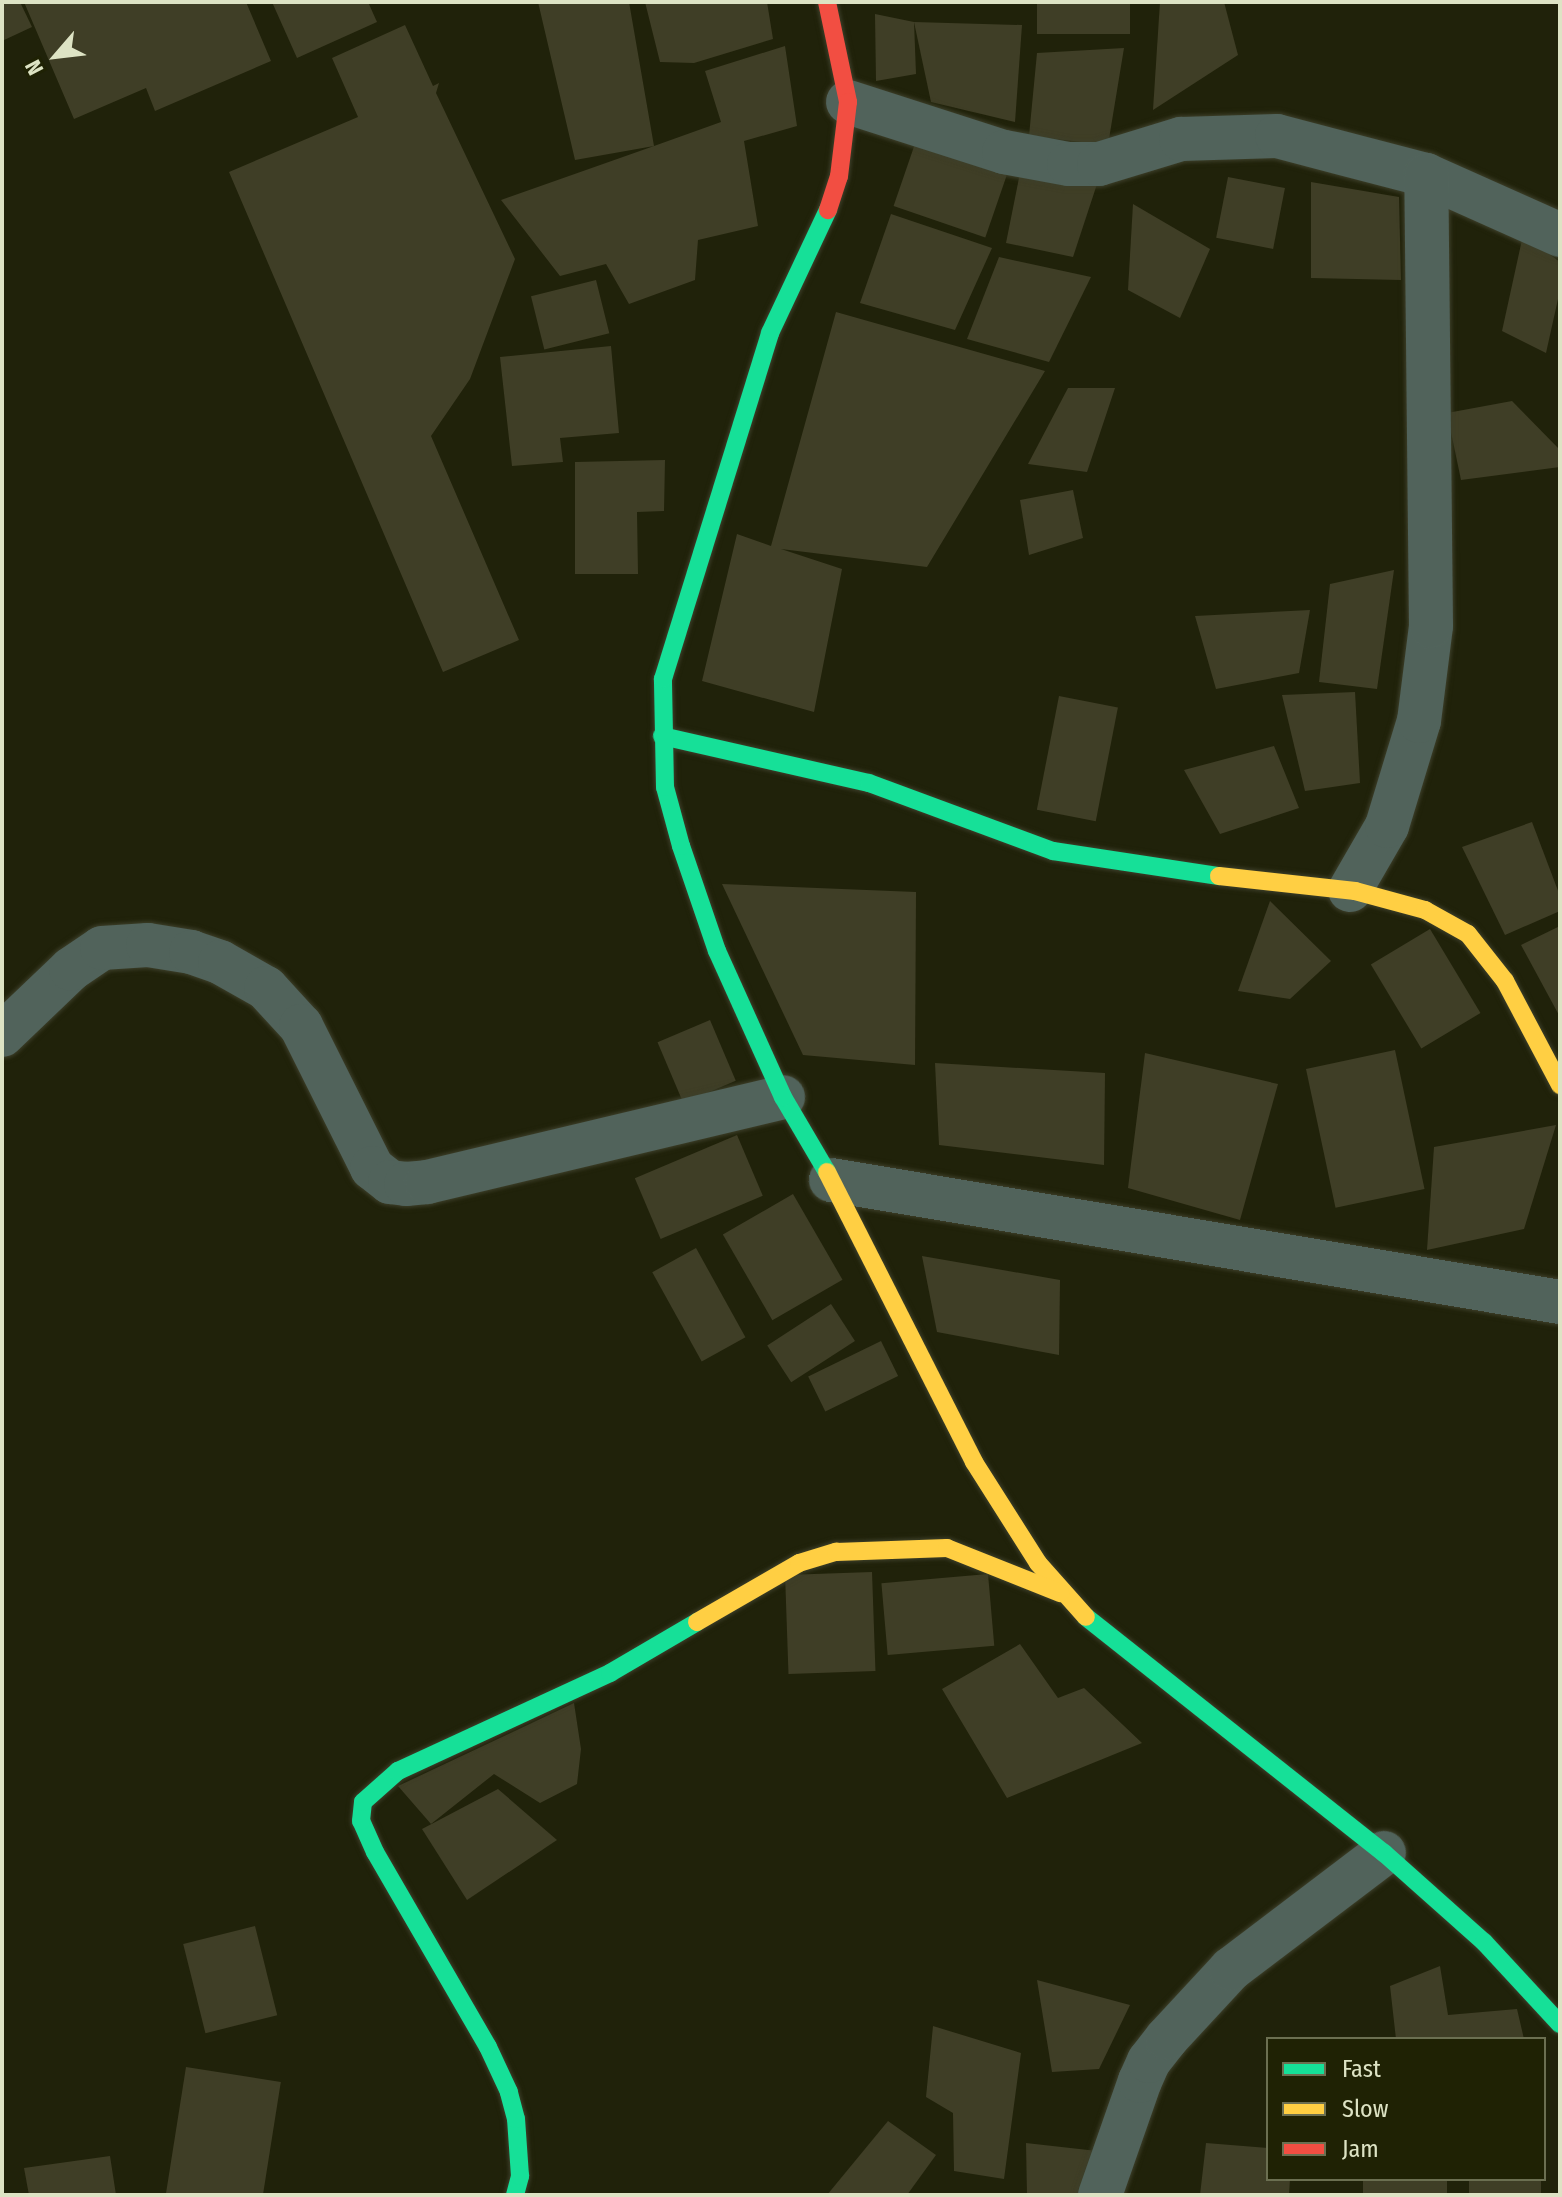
<!DOCTYPE html>
<style>
body{margin:0}
#map{position:relative;width:1562px;height:2197px;overflow:hidden;background:#20220a;font-family:"Fira Sans Condensed",sans-serif}
div>[style]{position:absolute}
[style*='--x']{left:calc(var(--x)*1px);top:calc(var(--y)*1px);width:calc(var(--w)*1px);rotate:calc(var(--a)*1deg)}
.building>*{inset:0;background:#3f3e26;transform-origin:0 0}
.roads{filter:drop-shadow(0 0 2px #3d3f2a) drop-shadow(0 0 2px #3d3f2a)}
.street>*{height:44px;margin:-22px;padding:0 22px;transform-origin:22px;border-radius:22px;background:#51635b}
.fast>*{height:18px;margin:-9px;padding:0 9px;transform-origin:9px;border-radius:9px;background:#16e098}
.slow>*{height:18px;margin:-9px;padding:0 9px;transform-origin:9px;border-radius:9px;background:#ffcf43}
.jam>*{height:18px;margin:-9px;padding:0 9px;transform-origin:9px;border-radius:9px;background:#f24e42}
span{translate:-50% -50%;white-space:nowrap;text-align:center;line-height:1.15;-webkit-text-stroke:7px #1f2204;paint-order:stroke}
.frame{position:absolute;inset:0;border:4px solid #dde3c4;pointer-events:none}
.legend{position:absolute;left:1266px;top:2037px;width:280px;height:144px;box-sizing:border-box;background:#1f2204;border:2px solid #6b6f51;margin:0;padding:10px 14px;list-style:none;font-size:24px;color:#dde3c4}
.legend li{display:flex;align-items:center;gap:16px;height:40px}
.legend b{width:40px;border:2px solid #6b6f51}
.north{position:absolute;left:16px;top:16px;width:80px;height:80px;-webkit-text-stroke:6px #1f2204;paint-order:stroke;rotate:242deg;font-size:22px;font-weight:700;line-height:32px;text-align:center;color:#dde3c4}
.north::after{content:'';display:block;margin:auto;width:28px;height:36px;background:#dde3c4;clip-path:polygon(50% 0,100% 100%,50% 72%,0 100%)}
</style>
<div id="map">
<div class="building">
<div style="clip-path:polygon(2px 2px,20px 2px,32px 27px,2px 41px)"></div>
<div style="clip-path:polygon(24px 2px,246px 2px,271px 61px,155px 111px,146px 88px,74px 119px)"></div>
<div style="clip-path:polygon(272px 2px,368px 2px,377px 22px,297px 58px)"></div>
<div style="clip-path:polygon(538px 2px,629px 2px,654px 146px,721px 122px,705px 71px,785px 46px,797px 126px,744px 141px,758px 226px,698px 240px,695px 280px,629px 304px,606px 264px,560px 276px,501px 200px,654px 146px,575px 160px)"></div>
<div style="clip-path:polygon(645px 2px,767px 2px,773px 39px,694px 63px,660px 62px)"></div>
<div style="left:1037px;top:2px;width:93px;height:32px"></div>
<div style="clip-path:polygon(1160px 2px,1224px 2px,1238px 55px,1153px 110px)"></div>
<div style="clip-path:polygon(875px 14px,914px 22px,916px 74px,876px 81px)"></div>
<div style="clip-path:polygon(914px 22px,1022px 25px,1015px 122px,931px 102px)"></div>
<div style="clip-path:polygon(405px 25px,433px 86px,439px 83px,436px 93px,515px 259px,470px 379px,431px 436px,519px 640px,443px 672px,229px 172px,358px 117px,332px 58px)"></div>
<div style="clip-path:polygon(1124px 48px,1108px 145px,1029px 136px,1037px 53px)"></div>
<div style="left:918px;top:135px;width:97px;height:75px;rotate:19deg"></div>
<div style="clip-path:polygon(1020px 173px,1098px 181px,1073px 257px,1006px 243px)"></div>
<div style="left:1228px;top:177px;width:58px;height:62px;rotate:11deg"></div>
<div style="clip-path:polygon(1311px 182px,1399px 197px,1401px 280px,1311px 278px)"></div>
<div style="clip-path:polygon(1133px 204px,1210px 249px,1180px 318px,1128px 290px)"></div>
<div style="clip-path:polygon(891px 214px,992px 248px,955px 330px,860px 303px)"></div>
<div style="clip-path:polygon(1523px 235px,1560px 262px,1560px 290px,1546px 353px,1502px 331px)"></div>
<div style="clip-path:polygon(999px 257px,1091px 277px,1049px 362px,967px 339px)"></div>
<div style="left:596px;top:280px;width:55px;height:67px;rotate:76deg"></div>
<div style="clip-path:polygon(836px 312px,1045px 371px,927px 567px,781px 549px,842px 569px,814px 712px,702px 681px,737px 534px,771px 546px)"></div>
<div style="clip-path:polygon(611px 346px,619px 433px,560px 438px,563px 462px,512px 466px,500px 357px)"></div>
<div style="clip-path:polygon(1068px 388px,1115px 388px,1087px 472px,1028px 464px)"></div>
<div style="clip-path:polygon(1512px 401px,1560px 450px,1560px 467px,1461px 480px,1447px 413px)"></div>
<div style="clip-path:polygon(665px 460px,664px 511px,637px 512px,638px 574px,575px 574px,575px 462px)"></div>
<div style="clip-path:polygon(1073px 490px,1083px 538px,1029px 555px,1020px 500px)"></div>
<div style="clip-path:polygon(1394px 570px,1377px 689px,1319px 682px,1330px 584px)"></div>
<div style="clip-path:polygon(1310px 610px,1299px 673px,1216px 689px,1195px 616px)"></div>
<div style="clip-path:polygon(1355px 692px,1360px 783px,1305px 791px,1282px 695px)"></div>
<div style="left:1059px;top:696px;width:60px;height:116px;rotate:11deg"></div>
<div style="clip-path:polygon(1274px 746px,1299px 808px,1220px 834px,1184px 770px)"></div>
<div style="clip-path:polygon(1532px 822px,1560px 896px,1560px 911px,1505px 935px,1462px 847px)"></div>
<div style="clip-path:polygon(722px 884px,916px 892px,915px 1065px,803px 1055px)"></div>
<div style="clip-path:polygon(1270px 901px,1331px 961px,1290px 999px,1238px 991px)"></div>
<div style="clip-path:polygon(1560px 926px,1560px 1017px,1521px 945px)"></div>
<div style="left:1430px;top:929px;width:98px;height:69px;rotate:59deg"></div>
<div style="left:710px;top:1020px;width:66px;height:57px;rotate:67deg"></div>
<div style="left:1395px;top:1050px;width:142px;height:91px;rotate:78deg"></div>
<div style="clip-path:polygon(1145px 1053px,1278px 1084px,1240px 1220px,1128px 1188px)"></div>
<div style="clip-path:polygon(935px 1063px,1105px 1073px,1104px 1165px,939px 1145px)"></div>
<div style="clip-path:polygon(1556px 1125px,1524px 1229px,1427px 1250px,1434px 1147px)"></div>
<div style="left:737px;top:1135px;width:66px;height:111px;rotate:67deg"></div>
<div style="left:793px;top:1194px;width:99px;height:81px;rotate:60deg"></div>
<div style="left:696px;top:1248px;width:102px;height:50px;rotate:61deg"></div>
<div style="clip-path:polygon(922px 1256px,1060px 1280px,1059px 1355px,937px 1332px)"></div>
<div style="left:831px;top:1304px;width:44px;height:76px;rotate:57deg"></div>
<div style="left:881px;top:1341px;width:39px;height:81px;rotate:64deg"></div>
<div style="left:872px;top:1572px;width:99px;height:87px;rotate:88deg"></div>
<div style="left:988px;top:1574px;width:72px;height:107px;rotate:85deg"></div>
<div style="clip-path:polygon(1020px 1644px,1058px 1698px,1084px 1688px,1142px 1743px,1007px 1798px,942px 1689px)"></div>
<div style="clip-path:polygon(574px 1703px,581px 1749px,577px 1784px,540px 1803px,494px 1774px,431px 1824px,398px 1786px)"></div>
<div style="clip-path:polygon(498px 1789px,557px 1840px,467px 1900px,422px 1829px)"></div>
<div style="left:255px;top:1926px;width:92px;height:74px;rotate:76deg"></div>
<div style="clip-path:polygon(1440px 1966px,1448px 2015px,1517px 2009px,1524px 2039px,1396px 2039px,1390px 1986px)"></div>
<div style="clip-path:polygon(1037px 1980px,1130px 2005px,1099px 2069px,1052px 2072px)"></div>
<div style="clip-path:polygon(933px 2026px,1021px 2053px,1004px 2179px,954px 2171px,953px 2113px,926px 2097px)"></div>
<div style="left:186px;top:2067px;width:96px;height:129px;rotate:9deg"></div>
<div style="clip-path:polygon(888px 2121px,936px 2155px,907px 2195px,827px 2195px)"></div>
<div style="clip-path:polygon(1026px 2143px,1097px 2151px,1084px 2195px,1027px 2195px)"></div>
<div style="clip-path:polygon(1206px 2143px,1268px 2148px,1268px 2179px,1290px 2179px,1289px 2195px,1200px 2195px)"></div>
<div style="clip-path:polygon(110px 2156px,116px 2195px,29px 2195px,24px 2168px)"></div>
<div style="left:1363px;top:2179px;width:84px;height:16px"></div>
<div style="left:1469px;top:2179px;width:72px;height:16px"></div>
</div>
<div class="roads">
<div class="street">
<div style="--x:848;--y:102;--w:164;--a:17.8"></div>
<div style="--x:1004;--y:152;--w:66;--a:10.5"></div>
<div style="--x:1069;--y:164;--w:30;--a:0"></div>
<div style="--x:1099;--y:164;--w:86;--a:-17"></div>
<div style="--x:1181;--y:139;--w:96;--a:-1.8"></div>
<div style="--x:1277;--y:136;--w:154;--a:14.7"></div>
<div style="--x:1426;--y:175;--w:147;--a:24.1"></div>
<div style="--x:1350;--y:890;--w:74;--a:-60"></div>
<div style="--x:1387;--y:826;--w:110;--a:-73.1"></div>
<div style="--x:1419;--y:721;--w:96;--a:-82.8"></div>
<div style="--x:1431;--y:626;--w:451;--a:-90.6"></div>
<div style="--x:2;--y:1035;--w:95;--a:-43.7"></div>
<div style="--x:71;--y:969;--w:37;--a:-34"></div>
<div style="--x:102;--y:948;--w:46;--a:-3.7"></div>
<div style="--x:148;--y:945;--w:44;--a:9.2"></div>
<div style="--x:191;--y:952;--w:31;--a:19"></div>
<div style="--x:220;--y:962;--w:53;--a:29.5"></div>
<div style="--x:266;--y:988;--w:52;--a:47.4"></div>
<div style="--x:301;--y:1026;--w:159;--a:63.4"></div>
<div style="--x:372;--y:1168;--w:23;--a:38"></div>
<div style="--x:390;--y:1182;--w:16;--a:7"></div>
<div style="--x:406;--y:1184;--w:21;--a:-5"></div>
<div style="--x:427;--y:1182;--w:366;--a:-13.4"></div>
<div style="--x:831;--y:1180;--w:739;--a:9.5"></div>
<div style="--x:1100;--y:2195;--w:121;--a:-70.7"></div>
<div style="--x:1140;--y:2081;--w:22;--a:-66"></div>
<div style="--x:1149;--y:2061;--w:29;--a:-52"></div>
<div style="--x:1167;--y:2038;--w:94;--a:-47.2"></div>
<div style="--x:1231;--y:1969;--w:192;--a:-37.2"></div>
</div>
<div class="fast">
<div style="--x:662;--y:736;--w:212;--a:12.8"></div>
<div style="--x:869;--y:783;--w:196;--a:20.3"></div>
<div style="--x:1053;--y:851;--w:168;--a:8.6"></div>
<div style="--x:827;--y:1172;--w:87;--a:-120.4"></div>
<div style="--x:783;--y:1097;--w:160;--a:-114.3"></div>
<div style="--x:717;--y:951;--w:111;--a:-108.9"></div>
<div style="--x:681;--y:846;--w:61;--a:-105.2"></div>
<div style="--x:665;--y:787;--w:108;--a:-91.1"></div>
<div style="--x:663;--y:679;--w:362;--a:-72.8"></div>
<div style="--x:770;--y:333;--w:136;--a:-64.8"></div>
<div style="--x:1086;--y:1617;--w:380;--a:38.4"></div>
<div style="--x:1384;--y:1853;--w:134;--a:41.7"></div>
<div style="--x:1484;--y:1942;--w:112;--a:47.2"></div>
<div style="--x:515;--y:2195;--w:20;--a:-75"></div>
<div style="--x:520;--y:2176;--w:57;--a:-94"></div>
<div style="--x:516;--y:2119;--w:28;--a:-105"></div>
<div style="--x:509;--y:2092;--w:50;--a:-115"></div>
<div style="--x:488;--y:2047;--w:225;--a:-120.1"></div>
<div style="--x:375;--y:1852;--w:34;--a:-114"></div>
<div style="--x:361;--y:1821;--w:19;--a:-84"></div>
<div style="--x:363;--y:1802;--w:47;--a:-41.5"></div>
<div style="--x:398;--y:1771;--w:234;--a:-24.8"></div>
<div style="--x:610;--y:1673;--w:101;--a:-30.4"></div>
</div>
<div class="slow">
<div style="--x:1219;--y:876;--w:137;--a:6.3"></div>
<div style="--x:1355;--y:891;--w:73;--a:15.2"></div>
<div style="--x:1425;--y:910;--w:49;--a:29.2"></div>
<div style="--x:1468;--y:934;--w:60;--a:51.8"></div>
<div style="--x:1505;--y:981;--w:118;--a:62.1"></div>
<div style="--x:827;--y:1172;--w:325;--a:63.1"></div>
<div style="--x:974;--y:1462;--w:120;--a:57.6"></div>
<div style="--x:1038;--y:1563;--w:72;--a:48.4"></div>
<div style="--x:697;--y:1622;--w:118;--a:-30"></div>
<div style="--x:799;--y:1563;--w:39;--a:-17"></div>
<div style="--x:836;--y:1552;--w:111;--a:-2.1"></div>
<div style="--x:947;--y:1548;--w:122;--a:21.7"></div>
</div>
<div class="jam">
<div style="--x:827;--y:2;--w:102;--a:78.1"></div>
<div style="--x:848;--y:102;--w:75;--a:96.9"></div>
<div style="--x:839;--y:176;--w:36;--a:108"></div>
</div>
</div>
<div class="frame"></div>
<ul class="legend">
<li><b style="height:10px;background:#16e098"></b>Fast</li>
<li><b style="height:10px;background:#ffcf43"></b>Slow</li>
<li><b style="height:10px;background:#f24e42"></b>Jam</li>
</ul>
<div class="north">N</div>
</div>
